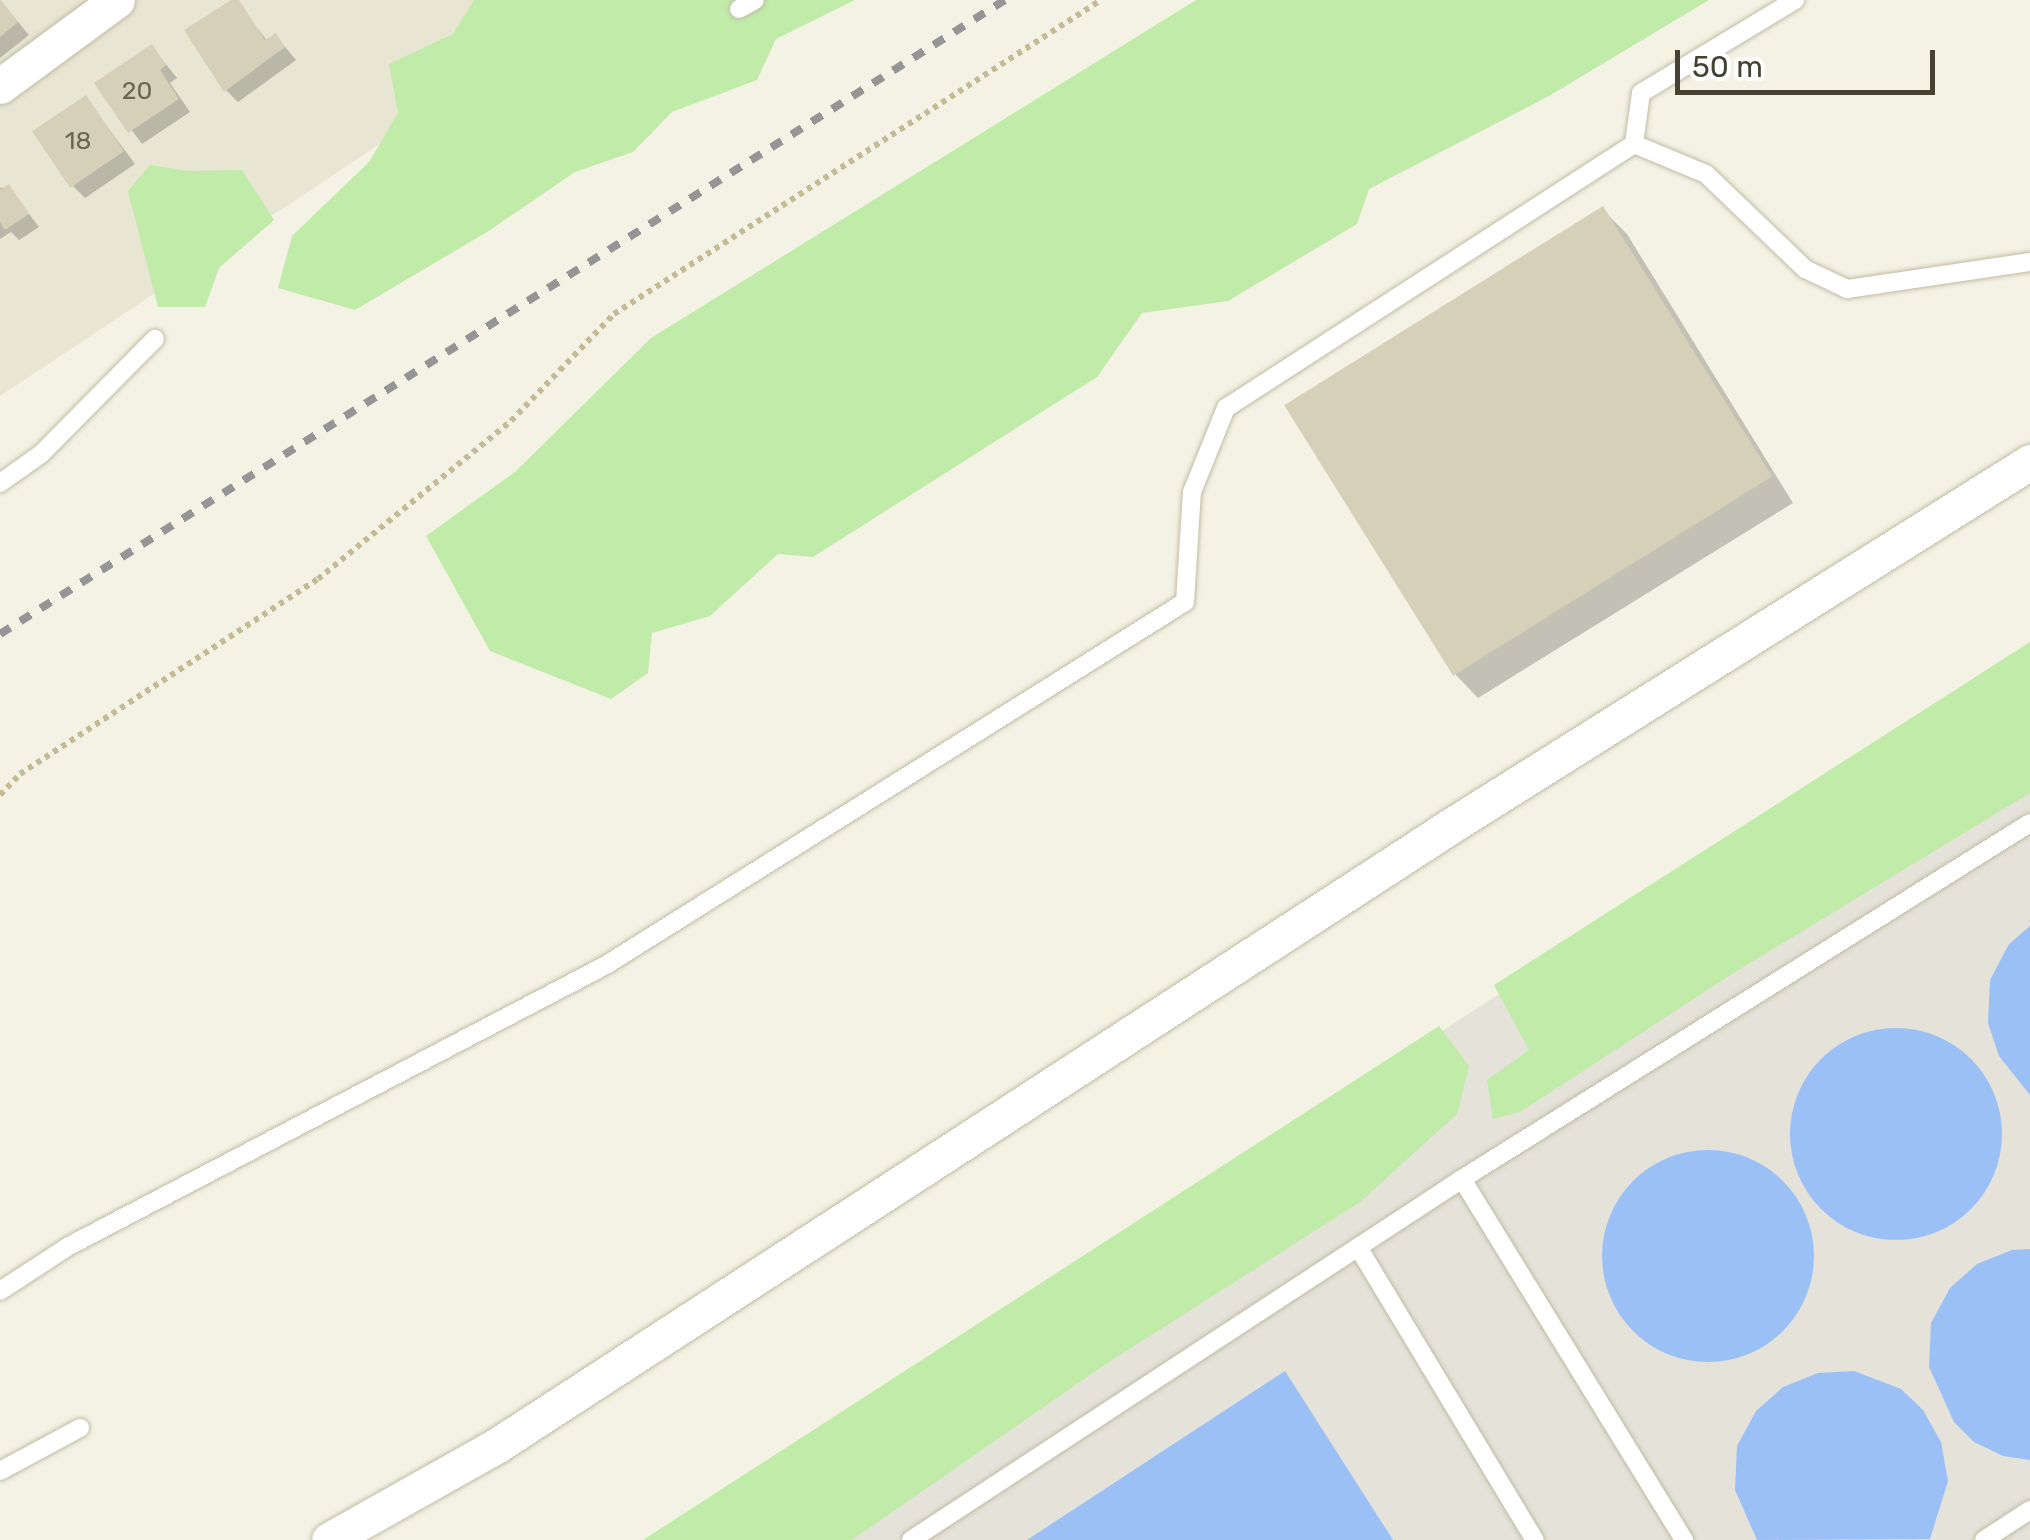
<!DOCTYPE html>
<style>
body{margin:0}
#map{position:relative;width:2030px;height:1540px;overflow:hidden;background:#f4f2e4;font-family:Rubik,sans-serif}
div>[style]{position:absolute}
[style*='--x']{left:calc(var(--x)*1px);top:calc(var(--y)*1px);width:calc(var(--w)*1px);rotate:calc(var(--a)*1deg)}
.residential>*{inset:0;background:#e8e5d2}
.industrial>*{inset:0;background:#e5e2d9}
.green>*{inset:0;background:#c1eba9}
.water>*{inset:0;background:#9bc0f6}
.round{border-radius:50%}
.shadow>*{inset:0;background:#0003}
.building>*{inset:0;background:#d6d0b9;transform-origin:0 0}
.path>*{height:6px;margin-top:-3px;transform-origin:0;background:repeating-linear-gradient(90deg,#c2bb96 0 5px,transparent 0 10px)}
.roads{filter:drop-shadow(0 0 2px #c0bca6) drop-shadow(0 0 2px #c0bca6)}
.service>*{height:18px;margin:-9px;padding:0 9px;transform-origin:9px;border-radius:9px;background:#fff}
.minor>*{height:35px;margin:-17.5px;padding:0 17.5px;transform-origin:17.5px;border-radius:17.5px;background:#fff}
.rail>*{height:8px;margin-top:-4px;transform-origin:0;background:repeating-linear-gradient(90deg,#959595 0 12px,transparent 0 24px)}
span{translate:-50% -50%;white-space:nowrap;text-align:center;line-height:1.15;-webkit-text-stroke:8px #fff;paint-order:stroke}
.number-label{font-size:25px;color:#6a6654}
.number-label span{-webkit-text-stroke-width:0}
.scale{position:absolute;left:1675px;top:50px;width:260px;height:45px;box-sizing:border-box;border:5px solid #464233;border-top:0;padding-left:12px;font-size:30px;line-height:35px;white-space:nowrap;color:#464233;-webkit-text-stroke:8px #fff;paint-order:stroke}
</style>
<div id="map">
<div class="residential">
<div style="clip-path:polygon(0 0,597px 0,0 396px)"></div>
</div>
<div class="industrial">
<div style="clip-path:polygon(2030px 648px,2030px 1540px,651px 1540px,1249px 1157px)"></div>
</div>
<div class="green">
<div style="clip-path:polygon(474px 0,855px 0,776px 39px,757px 80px,672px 112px,633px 152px,575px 172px,487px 232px,355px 310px,278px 288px,292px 236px,369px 162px,398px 113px,389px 64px,453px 34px)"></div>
<div style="clip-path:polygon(1196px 0,1709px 0,1549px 96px,1369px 189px,1357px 224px,1228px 301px,1142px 313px,1097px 377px,813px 557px,778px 554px,710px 616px,652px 633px,648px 673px,611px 699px,490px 651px,426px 536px,515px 472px,651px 338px)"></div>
<div style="clip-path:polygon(150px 165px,188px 171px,242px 170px,274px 220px,219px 268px,205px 307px,158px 307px,128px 191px)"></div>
<div style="clip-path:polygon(2030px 642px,2030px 793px,1732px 974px,1520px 1112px,1493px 1119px,1487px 1080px,1529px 1050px,1494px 985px)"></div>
<div style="clip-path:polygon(1439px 1026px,1469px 1066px,1457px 1114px,1360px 1202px,1103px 1366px,852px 1540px,643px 1540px)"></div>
</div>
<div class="water">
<div style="clip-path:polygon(2030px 926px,2030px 1095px,1999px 1056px,1988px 1023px,1990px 980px,2009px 944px)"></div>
<div class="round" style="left:1790px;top:1028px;width:212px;height:212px"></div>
<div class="round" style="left:1602px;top:1150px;width:212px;height:212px"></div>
<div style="clip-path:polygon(2030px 1249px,2030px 1460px,2003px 1456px,1974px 1442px,1954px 1422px,1929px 1367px,1931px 1323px,1950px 1288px,1977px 1264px,2012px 1250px)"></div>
<div style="clip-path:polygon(1285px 1371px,1393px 1540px,1027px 1540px)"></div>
<div style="clip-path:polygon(1854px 1371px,1901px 1389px,1923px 1410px,1941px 1442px,1948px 1481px,1930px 1539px,1757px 1540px,1735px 1490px,1737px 1446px,1756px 1411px,1783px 1387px,1818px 1373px)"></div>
</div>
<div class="shadow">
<div style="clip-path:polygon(0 0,29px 35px,0 58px)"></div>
<div style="clip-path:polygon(236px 0,268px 42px,276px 36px,296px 60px,238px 102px,226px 90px)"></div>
<div style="clip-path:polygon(152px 47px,177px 78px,170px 83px,190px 112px,142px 144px,98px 84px)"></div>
<div style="clip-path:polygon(86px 98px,135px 164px,85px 198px,73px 186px)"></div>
<div style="clip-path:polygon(9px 187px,39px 227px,19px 240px,11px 232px,0 239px,0 188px)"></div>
<div style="clip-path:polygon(1602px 209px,1627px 234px,1793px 503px,1478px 698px,1454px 673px)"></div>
</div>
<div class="building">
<div style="clip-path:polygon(0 0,18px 22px,0 37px)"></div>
<div style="clip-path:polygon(231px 0,239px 0,265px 40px,276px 33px,285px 47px,224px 92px,184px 30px)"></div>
<div style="clip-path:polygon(152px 44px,166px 65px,160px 70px,179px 99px,128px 133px,94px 83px)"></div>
<div style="left:86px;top:95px;width:68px;height:65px;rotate:56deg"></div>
<div style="clip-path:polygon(9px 184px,29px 214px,5px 230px,0 222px,0 190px)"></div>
<div style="left:1603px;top:206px;width:319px;height:376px;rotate:58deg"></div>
</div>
<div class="path">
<div style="--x:0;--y:795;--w:29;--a:-46"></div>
<div style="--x:20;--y:774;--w:356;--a:-33.2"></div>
<div style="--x:318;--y:579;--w:249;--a:-39.3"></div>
<div style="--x:511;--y:421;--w:149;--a:-46.1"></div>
<div style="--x:614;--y:314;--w:579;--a:-32.81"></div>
</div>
<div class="roads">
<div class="service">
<div style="--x:739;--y:9;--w:18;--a:-29"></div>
<div style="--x:1634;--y:144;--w:78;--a:22.6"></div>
<div style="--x:1706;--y:174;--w:137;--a:43.8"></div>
<div style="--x:1805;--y:269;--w:47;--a:25.5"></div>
<div style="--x:1847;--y:289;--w:185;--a:-8.4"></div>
<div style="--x:0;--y:483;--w:50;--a:-35.3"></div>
<div style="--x:41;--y:454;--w:162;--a:-45.3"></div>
<div style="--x:1462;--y:1179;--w:424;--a:58.4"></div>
<div style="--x:1358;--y:1247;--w:342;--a:58.9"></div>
<div style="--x:0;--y:1291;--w:82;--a:-33.1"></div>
<div style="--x:69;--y:1246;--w:606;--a:-27.62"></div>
<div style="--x:606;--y:965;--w:683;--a:-32.09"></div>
<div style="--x:1185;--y:602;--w:110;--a:-86.4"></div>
<div style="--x:1192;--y:492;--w:91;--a:-68"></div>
<div style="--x:1226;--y:408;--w:486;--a:-32.9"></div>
<div style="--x:1634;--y:144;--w:51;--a:-82.2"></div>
<div style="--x:1641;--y:93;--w:180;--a:-31.1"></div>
<div style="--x:0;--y:1471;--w:91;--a:-28.3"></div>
<div style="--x:911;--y:1540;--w:659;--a:-33.23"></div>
<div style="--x:1462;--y:1179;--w:670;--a:-32.08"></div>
<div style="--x:1984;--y:1540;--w:55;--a:-33.1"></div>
</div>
<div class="minor">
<div style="--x:0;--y:86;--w:145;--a:-36.3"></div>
<div style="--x:329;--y:1540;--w:192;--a:-29.4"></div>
<div style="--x:496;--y:1446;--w:1136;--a:-33"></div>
<div style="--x:1449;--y:827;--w:686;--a:-32.14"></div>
</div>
</div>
<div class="rail">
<div style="--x:0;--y:634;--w:1188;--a:-32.25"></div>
</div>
<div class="number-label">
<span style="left:137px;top:91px">20</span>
<span style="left:78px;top:141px">18</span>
</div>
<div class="scale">50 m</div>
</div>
